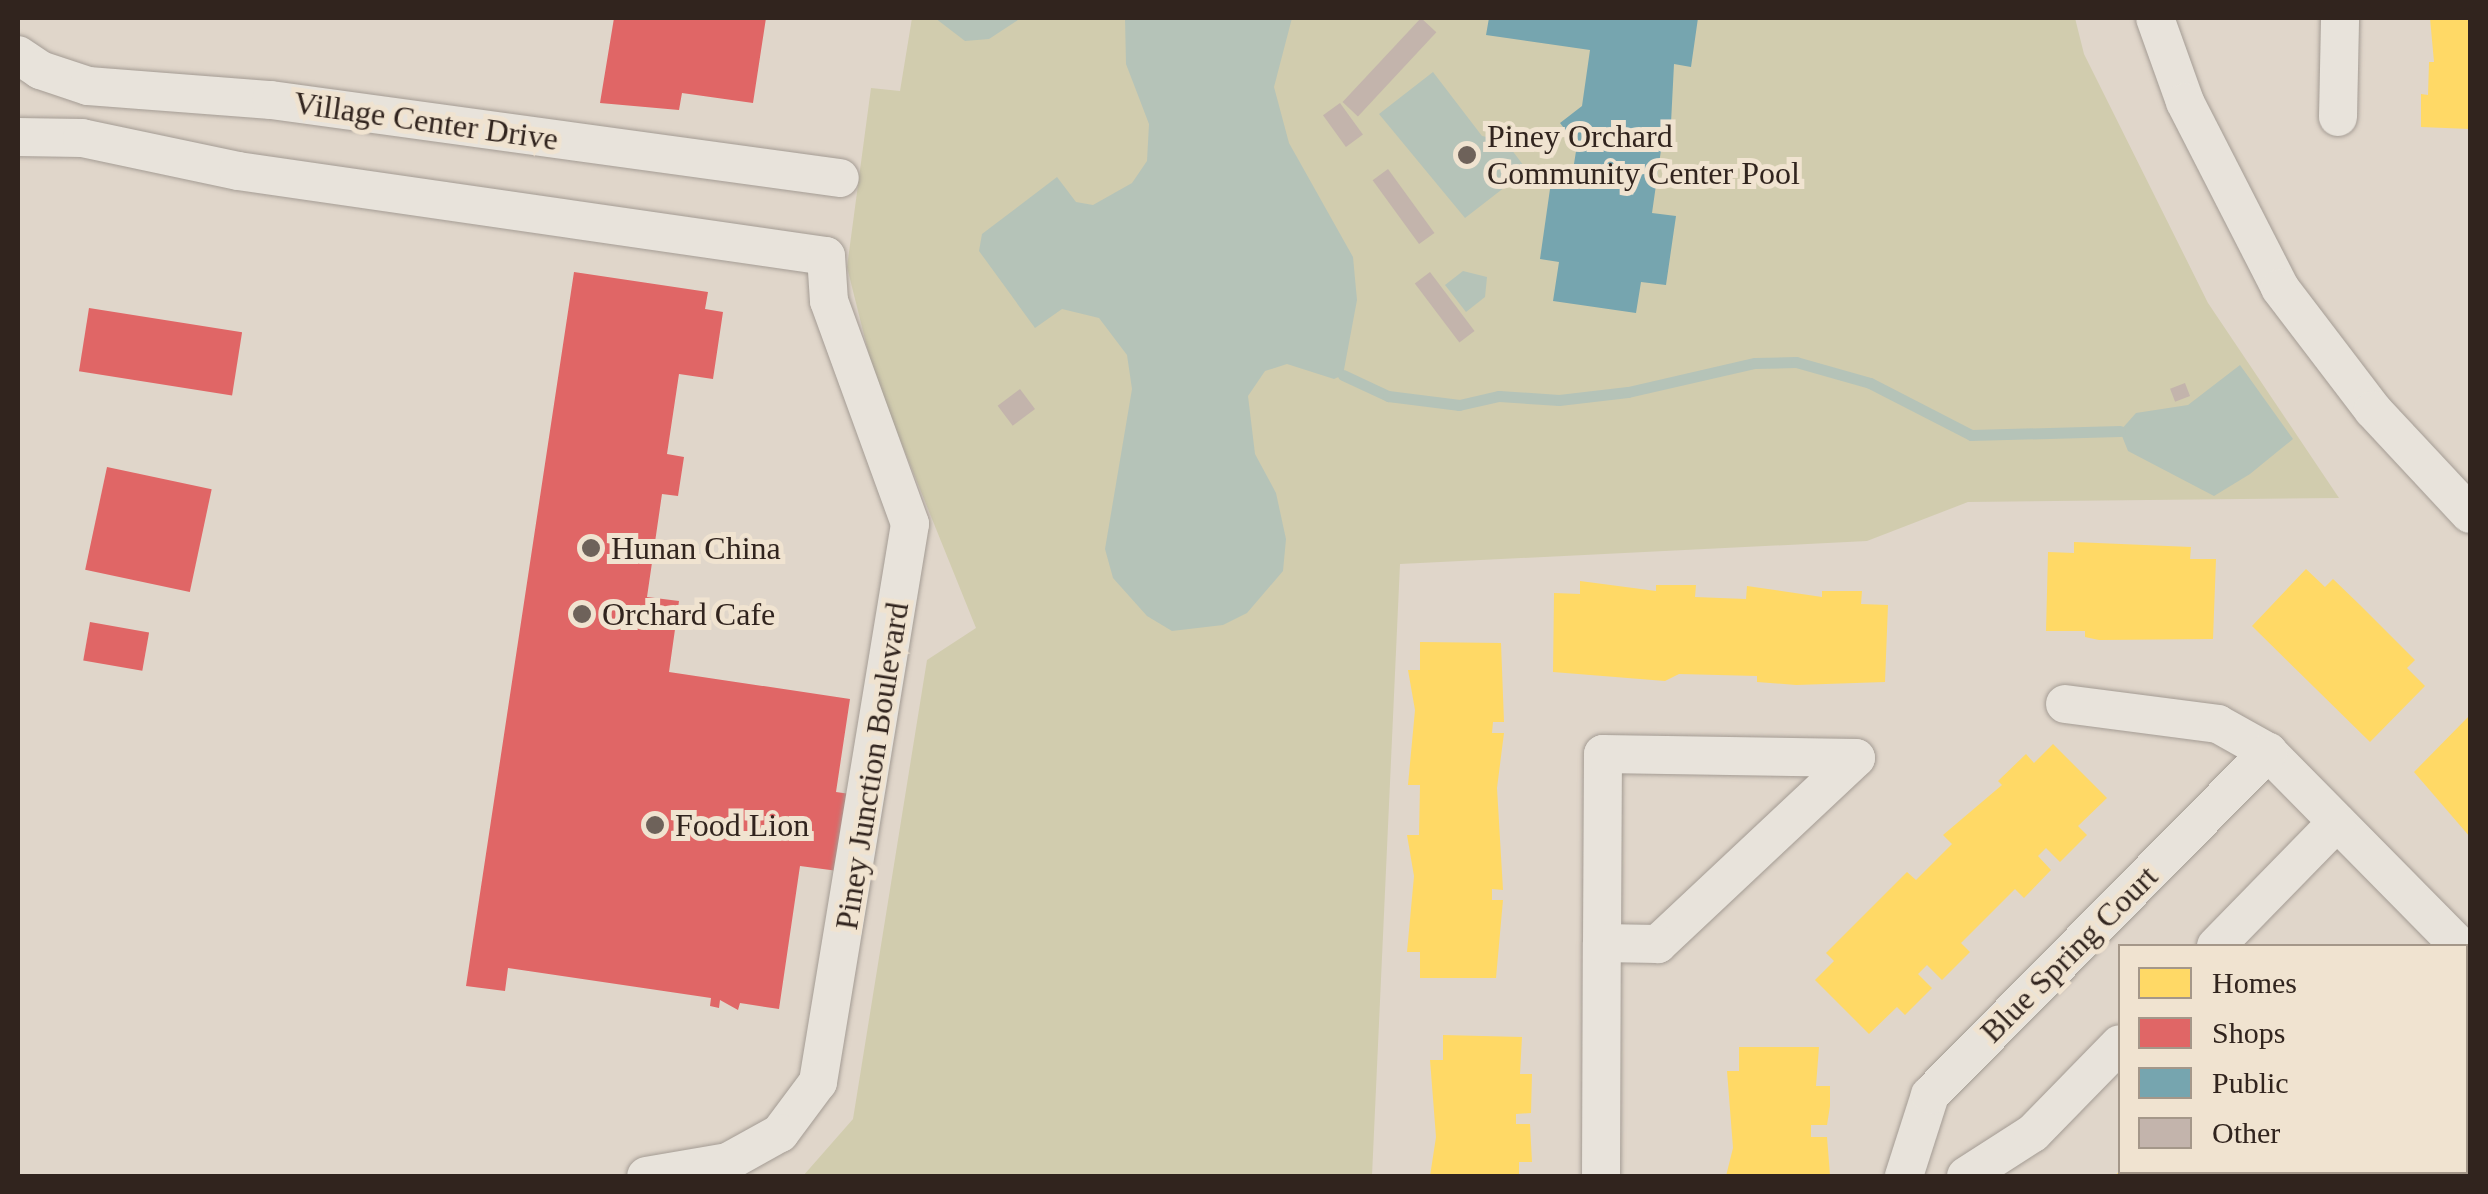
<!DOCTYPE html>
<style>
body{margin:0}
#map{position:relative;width:2488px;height:1194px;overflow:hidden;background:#e0d6ca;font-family:Georgia,serif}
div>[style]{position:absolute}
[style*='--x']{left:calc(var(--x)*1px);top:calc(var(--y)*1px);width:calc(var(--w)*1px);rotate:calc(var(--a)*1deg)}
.green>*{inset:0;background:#d1ccae}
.water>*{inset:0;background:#b5c3b8}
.homes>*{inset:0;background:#ffd966}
.shops>*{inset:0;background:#e06666;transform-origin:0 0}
.public>*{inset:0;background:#76a5af}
.stream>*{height:11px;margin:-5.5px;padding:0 5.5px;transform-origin:5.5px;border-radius:5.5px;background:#b5c3b8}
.building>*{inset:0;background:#c3b4ac;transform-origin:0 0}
.roads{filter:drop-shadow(0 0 2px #a49c94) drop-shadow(0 0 2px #a49c94)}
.minor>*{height:38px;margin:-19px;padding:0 19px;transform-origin:19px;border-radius:19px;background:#e8e3db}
.dots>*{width:28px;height:28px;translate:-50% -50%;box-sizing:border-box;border:5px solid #f0e3d0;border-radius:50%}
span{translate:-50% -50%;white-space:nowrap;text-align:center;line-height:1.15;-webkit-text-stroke:10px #f0e3d0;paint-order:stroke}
.street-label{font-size:32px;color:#31241e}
.poi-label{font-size:32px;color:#31241e}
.left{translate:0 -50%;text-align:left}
.frame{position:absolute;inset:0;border:20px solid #31241e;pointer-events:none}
.legend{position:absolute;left:2118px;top:944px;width:350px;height:230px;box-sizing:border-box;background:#f0e3d0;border:2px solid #a49789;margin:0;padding:12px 18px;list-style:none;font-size:30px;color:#31241e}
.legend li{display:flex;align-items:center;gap:20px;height:50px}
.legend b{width:50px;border:2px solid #a49789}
</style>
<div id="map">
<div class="green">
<div style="clip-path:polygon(912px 18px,2075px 18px,2084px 54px,2208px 303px,2339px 498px,1968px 502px,1867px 541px,1400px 564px,1372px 1176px,803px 1176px,853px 1119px,927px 660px,976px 628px,874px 375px,847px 267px,871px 88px,900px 91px)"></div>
</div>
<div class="water">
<div style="clip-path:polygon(935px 18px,1021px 18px,989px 39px,965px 41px)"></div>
<div style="clip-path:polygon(1125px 18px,1292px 18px,1274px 87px,1289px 143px,1353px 257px,1357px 300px,1343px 375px,1334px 379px,1287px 364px,1265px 371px,1248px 396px,1255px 454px,1276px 493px,1286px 539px,1283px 571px,1247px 613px,1223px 625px,1172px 631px,1147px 616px,1113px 578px,1105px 549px,1132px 389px,1127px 355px,1099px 318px,1062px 309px,1035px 328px,979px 251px,982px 234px,1057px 177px,1076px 202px,1093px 205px,1132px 183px,1147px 161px,1149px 124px,1126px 64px)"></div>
<div style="clip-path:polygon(1433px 72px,1482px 136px,1505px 141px,1527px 170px,1465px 218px,1379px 114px)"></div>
<div style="clip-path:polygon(1463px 271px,1487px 277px,1485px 297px,1466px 312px,1445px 285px)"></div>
<div style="clip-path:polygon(2240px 365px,2293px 439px,2250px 474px,2214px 496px,2128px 451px,2120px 431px,2136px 413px,2188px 405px)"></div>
</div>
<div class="homes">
<div style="clip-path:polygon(2430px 18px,2470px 18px,2470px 129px,2421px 127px,2421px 94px,2428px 95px,2429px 62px,2434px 62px)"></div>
<div style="clip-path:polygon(2074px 542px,2191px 547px,2190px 559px,2216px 559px,2213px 639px,2099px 640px,2085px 637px,2085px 631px,2046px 631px,2048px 552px,2074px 553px)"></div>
<div style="clip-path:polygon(2306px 569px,2325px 587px,2333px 579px,2360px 605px,2415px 660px,2407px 668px,2425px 686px,2370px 742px,2252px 626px)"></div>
<div style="clip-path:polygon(1580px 581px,1656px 591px,1656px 585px,1696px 585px,1695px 597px,1746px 599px,1747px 586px,1822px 597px,1822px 591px,1862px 591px,1861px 604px,1888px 605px,1885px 682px,1796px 685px,1757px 682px,1757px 676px,1679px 674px,1665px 681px,1553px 672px,1554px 593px,1580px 594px)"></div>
<div style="clip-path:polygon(1420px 642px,1501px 643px,1504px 722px,1493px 722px,1492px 733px,1504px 733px,1497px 788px,1503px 890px,1492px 889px,1492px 900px,1503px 900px,1496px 978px,1420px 978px,1420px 952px,1407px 952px,1414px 876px,1407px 835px,1419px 835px,1420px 785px,1408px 785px,1415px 710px,1408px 670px,1420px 670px)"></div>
<div style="clip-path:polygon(2470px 715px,2470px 837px,2414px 772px)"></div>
<div style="clip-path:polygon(2053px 744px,2107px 798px,2078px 826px,2087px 835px,2060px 862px,2046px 848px,2038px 856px,2051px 870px,2024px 898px,2015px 889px,1961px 943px,1970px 952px,1942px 980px,1927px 965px,1918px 974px,1932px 988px,1905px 1015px,1897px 1007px,1869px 1034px,1815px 980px,1834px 961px,1826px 953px,1907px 872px,1916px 880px,1952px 844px,1943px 835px,2002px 785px,1998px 781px,2026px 754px,2034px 763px)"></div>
<div style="clip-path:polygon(1443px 1035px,1522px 1037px,1520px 1074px,1532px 1074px,1531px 1113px,1516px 1114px,1516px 1124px,1530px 1124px,1532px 1162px,1519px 1162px,1519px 1176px,1430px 1176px,1436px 1137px,1430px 1060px,1443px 1060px)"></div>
<div style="clip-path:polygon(1739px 1047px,1819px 1047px,1816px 1086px,1830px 1086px,1830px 1106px,1827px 1125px,1811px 1125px,1811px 1137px,1827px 1137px,1830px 1175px,1726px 1176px,1733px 1148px,1727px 1071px,1739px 1071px)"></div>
<div style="clip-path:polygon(2119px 1172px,2239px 1172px,2114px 1176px)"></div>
</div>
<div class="shops">
<div style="clip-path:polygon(614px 18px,766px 18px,753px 103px,682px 93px,679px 110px,600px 103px)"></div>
<div style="clip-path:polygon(574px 272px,708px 292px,705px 309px,723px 312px,713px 379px,679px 374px,667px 454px,684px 457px,678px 496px,662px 494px,647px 597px,679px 601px,669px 672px,850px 699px,836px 792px,850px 794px,838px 871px,800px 866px,779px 1009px,740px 1003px,738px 1010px,720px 1000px,719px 1008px,710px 1006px,711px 998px,508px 968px,505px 991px,466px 986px)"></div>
<div style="left:89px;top:308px;width:155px;height:64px;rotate:9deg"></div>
<div style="left:107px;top:467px;width:107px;height:105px;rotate:12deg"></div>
<div style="left:90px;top:622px;width:60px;height:39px;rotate:10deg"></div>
</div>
<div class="public">
<div style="clip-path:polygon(1489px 18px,1698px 18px,1691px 67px,1674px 64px,1671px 123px,1665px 122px,1652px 213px,1676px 216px,1666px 285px,1641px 282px,1636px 313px,1553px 301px,1559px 262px,1540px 259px,1553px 168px,1573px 170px,1577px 145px,1560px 123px,1582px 106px,1590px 50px,1486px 35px)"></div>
</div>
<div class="stream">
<div style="--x:1343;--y:375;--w:50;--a:25"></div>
<div style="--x:1388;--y:396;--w:72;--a:7.2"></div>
<div style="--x:1459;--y:405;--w:41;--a:-12.7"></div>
<div style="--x:1499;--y:396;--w:60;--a:3.8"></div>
<div style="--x:1559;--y:400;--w:69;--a:-6.6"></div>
<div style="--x:1628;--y:392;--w:130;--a:-12.9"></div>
<div style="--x:1755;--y:363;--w:41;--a:-1.4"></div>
<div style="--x:1796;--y:362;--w:77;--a:15.8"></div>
<div style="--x:1870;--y:383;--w:114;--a:27.2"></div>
<div style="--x:1971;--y:435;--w:149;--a:-1.5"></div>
</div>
<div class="building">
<div style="left:1421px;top:18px;width:21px;height:115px;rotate:43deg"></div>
<div style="left:1340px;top:103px;width:39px;height:21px;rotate:54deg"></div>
<div style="left:1388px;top:169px;width:79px;height:19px;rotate:54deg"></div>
<div style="left:1430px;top:272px;width:74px;height:19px;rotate:53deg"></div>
<div style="left:2185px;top:383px;width:14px;height:16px;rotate:69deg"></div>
<div style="left:1020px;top:389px;width:25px;height:28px;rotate:53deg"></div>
</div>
<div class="roads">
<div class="minor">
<div style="--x:2155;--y:18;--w:89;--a:70.3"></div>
<div style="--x:2185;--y:102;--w:209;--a:62.9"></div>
<div style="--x:2280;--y:288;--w:153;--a:52.7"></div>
<div style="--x:2373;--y:410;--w:142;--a:47"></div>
<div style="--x:18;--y:55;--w:27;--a:34"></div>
<div style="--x:40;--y:70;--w:51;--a:18.4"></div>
<div style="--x:88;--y:86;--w:184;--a:4.4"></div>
<div style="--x:271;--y:100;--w:574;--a:7.81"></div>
<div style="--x:2338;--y:117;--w:99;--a:-88.8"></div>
<div style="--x:18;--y:137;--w:64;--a:0.9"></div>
<div style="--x:82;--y:138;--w:159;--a:11.9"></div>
<div style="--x:238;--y:171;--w:594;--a:8.23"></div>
<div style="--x:826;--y:256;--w:45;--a:86.2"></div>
<div style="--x:829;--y:301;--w:237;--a:70"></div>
<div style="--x:910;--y:524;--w:566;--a:99.36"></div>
<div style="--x:818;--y:1082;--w:64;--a:126.7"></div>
<div style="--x:780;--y:1133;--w:60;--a:150.9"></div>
<div style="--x:728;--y:1162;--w:83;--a:170.3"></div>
<div style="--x:2065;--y:704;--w:154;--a:7.4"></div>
<div style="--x:2218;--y:724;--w:57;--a:29.2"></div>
<div style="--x:2268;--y:752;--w:272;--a:45.4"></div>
<div style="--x:2216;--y:946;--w:173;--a:-45.7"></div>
<div style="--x:1601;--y:1176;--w:233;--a:-89.8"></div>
<div style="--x:1602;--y:943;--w:189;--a:-89.7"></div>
<div style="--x:1603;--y:754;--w:253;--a:0.9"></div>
<div style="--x:1856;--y:758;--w:272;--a:136.8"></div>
<div style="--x:1658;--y:944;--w:56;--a:-179"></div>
<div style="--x:1904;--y:1176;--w:85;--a:-72.2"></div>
<div style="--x:1930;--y:1095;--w:482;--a:-45.4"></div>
<div style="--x:1966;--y:1176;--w:80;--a:-32.7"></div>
<div style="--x:2033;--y:1133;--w:124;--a:-45.7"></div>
</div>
</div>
<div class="dots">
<div style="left:1467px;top:155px;background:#6e625a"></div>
<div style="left:591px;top:548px;background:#6e625a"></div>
<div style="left:582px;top:614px;background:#6e625a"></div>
<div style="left:655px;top:825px;background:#6e625a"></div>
</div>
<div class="street-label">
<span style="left:426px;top:121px;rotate:8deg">Village Center Drive</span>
<span style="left:872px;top:766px;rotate:-81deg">Piney Junction Boulevard</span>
<span style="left:2069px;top:954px;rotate:-45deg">Blue Spring Court</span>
</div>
<div class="poi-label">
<span class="left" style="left:1487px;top:155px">Piney Orchard<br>Community Center Pool</span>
<span class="left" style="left:611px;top:548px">Hunan China</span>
<span class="left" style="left:602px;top:614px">Orchard Cafe</span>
<span class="left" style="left:675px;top:825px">Food Lion</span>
</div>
<div class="frame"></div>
<ul class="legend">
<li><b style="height:28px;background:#ffd966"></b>Homes</li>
<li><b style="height:28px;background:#e06666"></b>Shops</li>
<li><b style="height:28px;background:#76a5af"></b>Public</li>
<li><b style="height:28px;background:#c3b4ac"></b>Other</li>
</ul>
</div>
